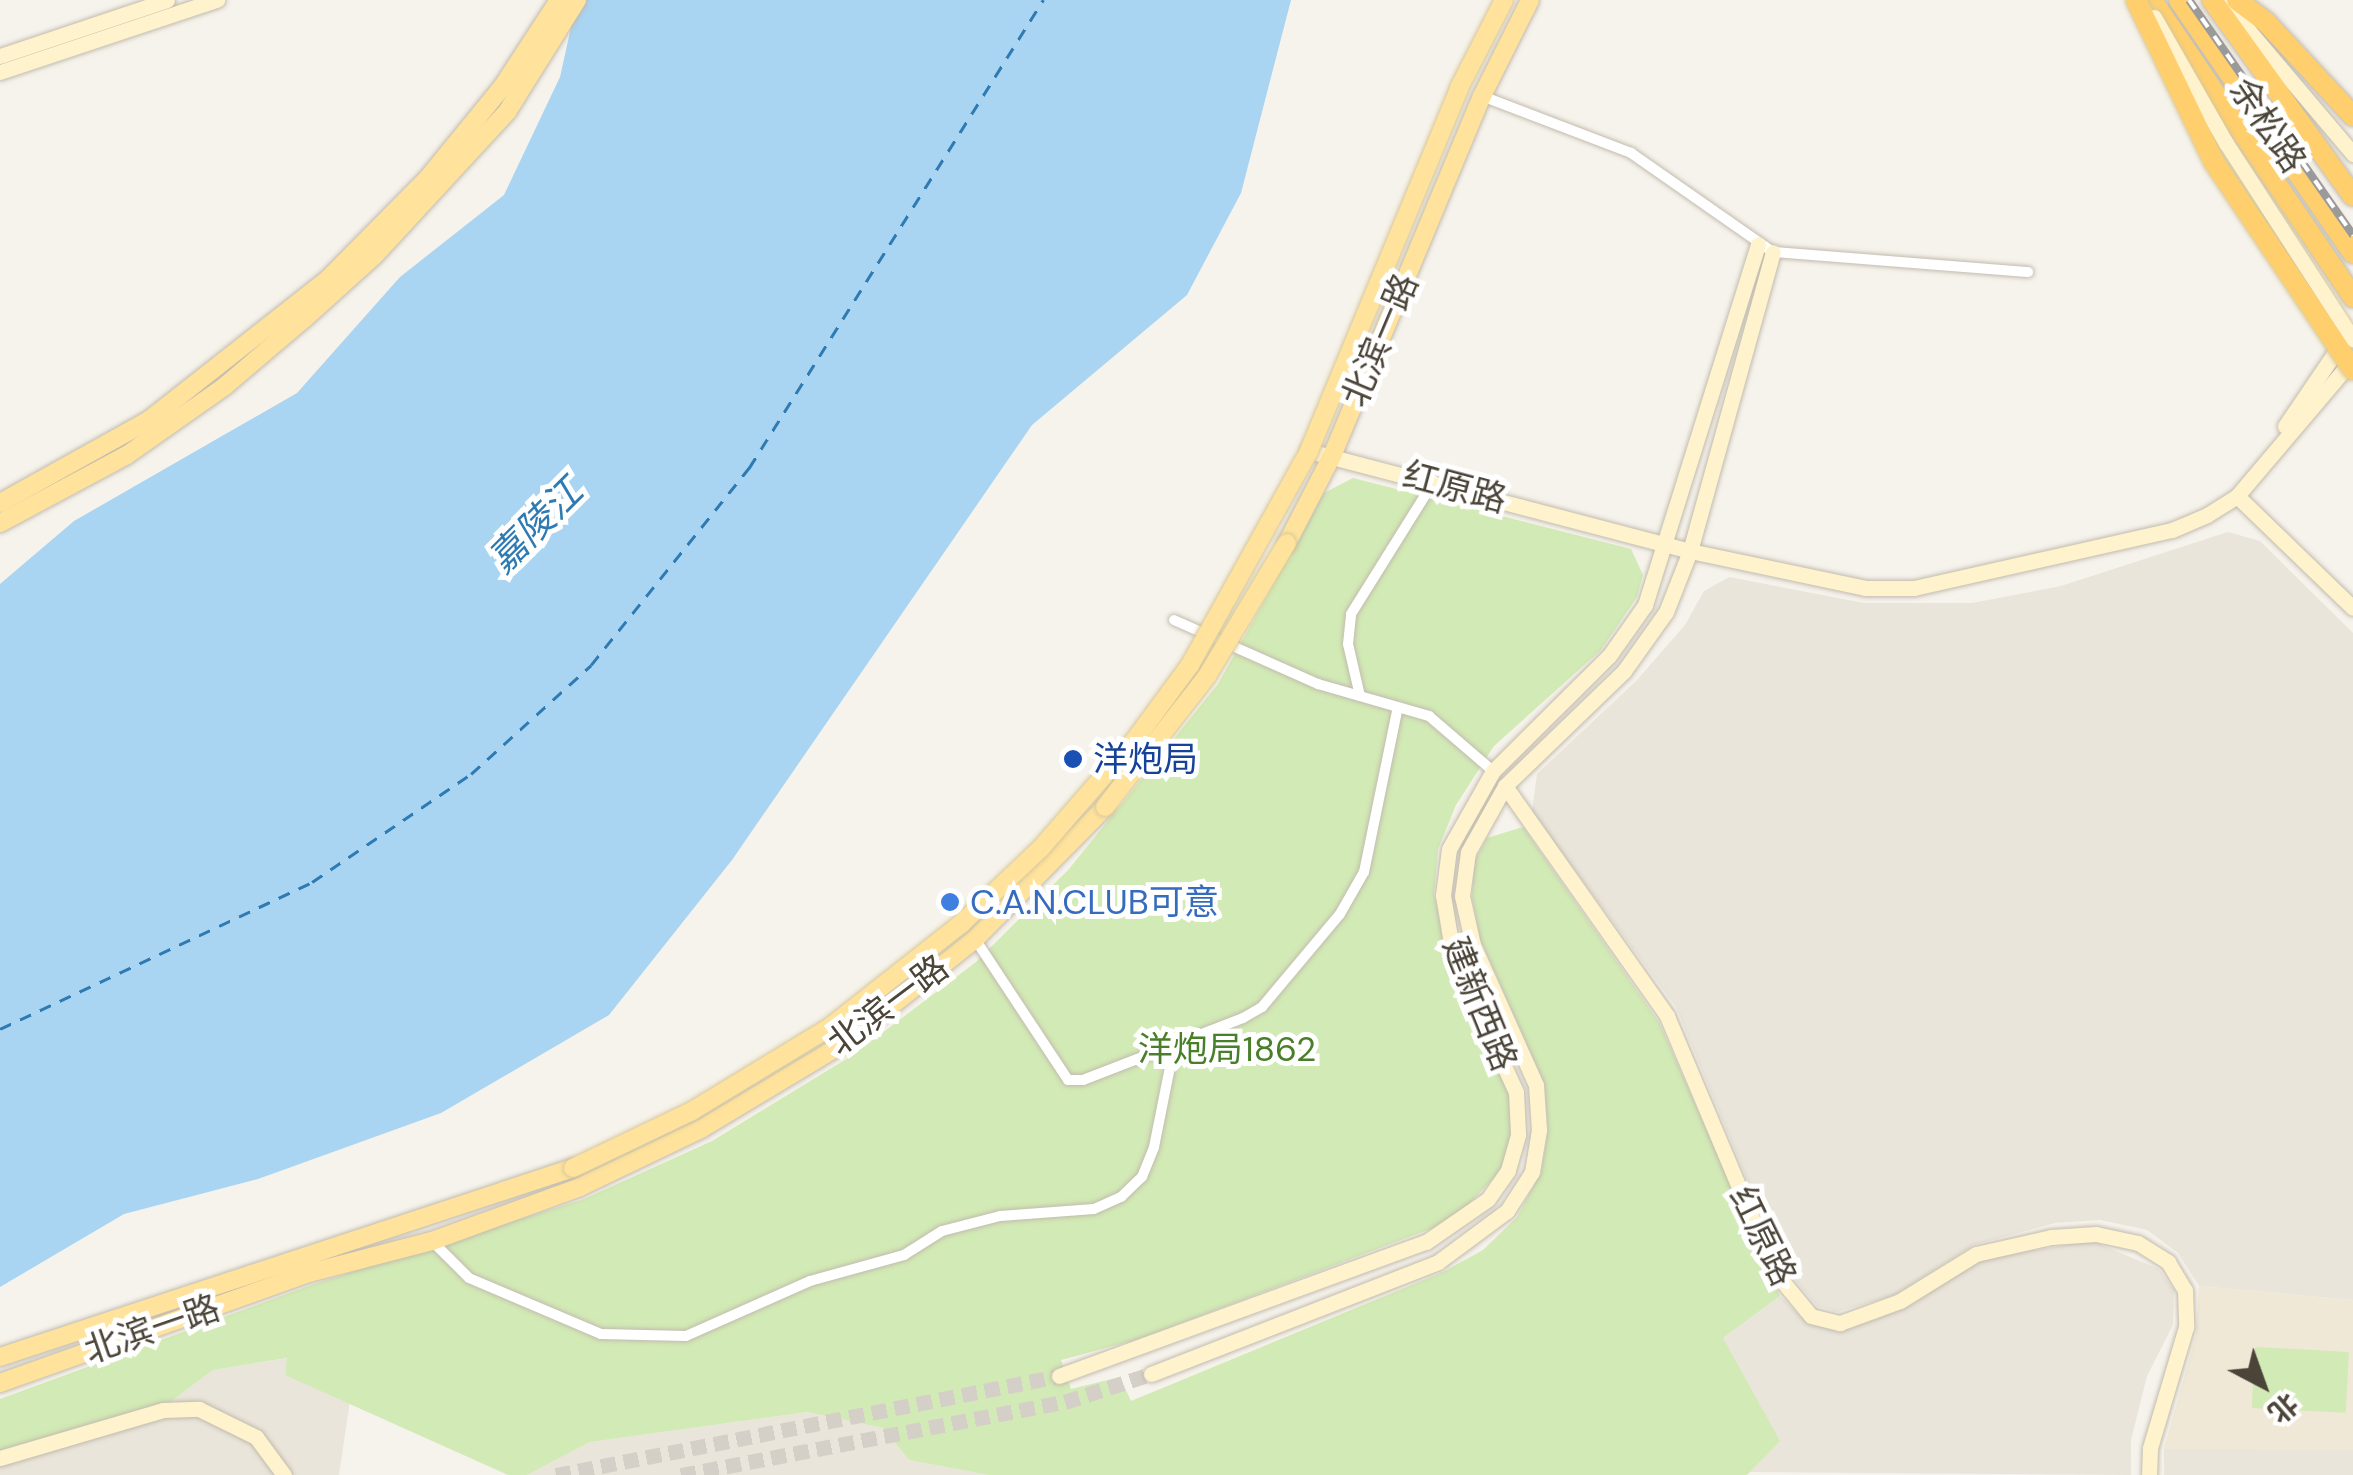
<!DOCTYPE html>
<meta charset="utf-8">
<style>
body{margin:0}
#map{position:relative;width:2353px;height:1475px;overflow:hidden;background:#f6f3ec;font-family:"DM Sans","Noto Sans SC",sans-serif}
div>[style]{position:absolute}
[style*='--x']{left:calc(var(--x)*1px);top:calc(var(--y)*1px);width:calc(var(--w)*1px);rotate:calc(var(--a)*1deg)}
.residential>*{inset:0;background:#eae5da;transform-origin:0 0}
.education>*{inset:0;background:#efe8d6}
.green>*{inset:0;background:#d2eab5;transform-origin:0 0}
.water>*{inset:0;background:#a9d4f2}
.ferry>*{height:2.5px;margin-top:-1.25px;transform-origin:0;background:repeating-linear-gradient(90deg,#2e7ab2 0 12px,transparent 0 22px)}
.secondary-tunnel>*{height:15px;margin-top:-7.5px;transform-origin:0;background:repeating-linear-gradient(90deg,#d4d0c8 0 15px,transparent 0 23px)}
.roads{filter:drop-shadow(0 0 2px #c2bbae) drop-shadow(0 0 2px #c2bbae)}
.street>*{height:10px;margin:-5px;padding:0 5px;transform-origin:5px;border-radius:5px;background:#fff}
.secondary>*{height:15px;margin:-7.5px;padding:0 7.5px;transform-origin:7.5px;border-radius:7.5px;background:#fff3cd}
.primary>*{height:18px;margin:-9px;padding:0 9px;transform-origin:9px;border-radius:9px;background:#ffe39c}
.highway>*{height:20px;margin:-10px;padding:0 10px;transform-origin:10px;border-radius:10px;background:#ffcf6e}
.rail>*{height:8px;margin-top:-4px;transform-origin:0;background:repeating-linear-gradient(90deg,#fff 0 11px,#9a9a9a 0 22px);box-sizing:border-box;border-block:2px solid #9a9a9a}
.bridges{filter:drop-shadow(0 0 2px #d6c79b) drop-shadow(0 0 2px #d6c79b)}
.secondary-bridge>*{height:15px;margin:-7.5px;padding:0 7.5px;transform-origin:7.5px;border-radius:7.5px;background:#fff3cd}
.primary-bridge>*{height:18px;margin:-9px;padding:0 9px;transform-origin:9px;border-radius:9px;background:#ffe39c}
.highway-bridge>*{height:20px;margin:-10px;padding:0 10px;transform-origin:10px;border-radius:10px;background:#ffcf6e}
.dots>*{width:28px;height:28px;translate:-50% -50%;box-sizing:border-box;border:5px solid #fff;border-radius:50%}
span{translate:-50% -50%;white-space:nowrap;text-align:center;line-height:1.15;-webkit-text-stroke:10px #fff;paint-order:stroke}
.street-label{font-size:35px;color:#4b4439}
.transit-label{font-size:35px;color:#164399}
.left{translate:0 -50%;text-align:left}
.shop-label{font-size:35px;color:#366cbe}
.park-label{font-size:35px;color:#4a7f2a}
.water-label{font-size:38px;color:#2e7ab2;font-style:italic}
.north{position:absolute;left:2213px;top:1335px;width:100px;height:100px;-webkit-text-stroke:8px #fff;paint-order:stroke;rotate:139deg;font-size:28px;font-weight:700;line-height:40px;text-align:center;color:#4b4439}
.north::after{content:'';display:block;margin:auto;width:35px;height:45px;background:#4b4439;clip-path:polygon(50% 0,100% 100%,50% 72%,0 100%)}
</style>
<div id="map">
<div class="residential">
<div style="clip-path:polygon(2228px 532px,2260px 541px,2353px 633px,2353px 1300px,2199px 1286px,2178px 1253px,2147px 1230px,2100px 1220px,2055px 1223px,1974px 1245px,1895px 1295px,1837px 1312px,1817px 1306px,1782px 1264px,1676px 1007px,1532px 812px,1537px 774px,1637px 680px,1685px 625px,1704px 591px,1729px 577px,1864px 603px,1972px 603px,2061px 586px)"></div>
<div style="clip-path:polygon(2092px 1241px,2159px 1269px,2174px 1290px,2173px 1325px,2147px 1376px,2131px 1440px,2131px 1475px,1744px 1472px,1723px 1338px,1780px 1296px,1806px 1322px,1838px 1332px,1901px 1307px,1978px 1259px)"></div>
<div style="clip-path:polygon(288px 1358px,285px 1375px,350px 1401px,339px 1475px,0 1475px,0 1466px,141px 1424px,213px 1370px)"></div>
<div style="clip-path:polygon(807px 1412px,883px 1428px,909px 1460px,988px 1475px,527px 1475px,590px 1442px)"></div>
<div style="left:2164px;top:1449px;width:189px;height:26px"></div>
</div>
<div class="education">
<div style="clip-path:polygon(2199px 1286px,2353px 1300px,2353px 1450px,2164px 1449px,2196px 1335px)"></div>
</div>
<div class="green">
<div style="clip-path:polygon(1353px 478px,1631px 549px,1643px 575px,1637px 597px,1601px 650px,1494px 746px,1456px 805px,1438px 849px,1434px 895px,1449px 956px,1511px 1093px,1513px 1135px,1502px 1169px,1454px 1220px,1139px 1339px,1061px 1360px,1071px 1389px,1120px 1377px,1131px 1401px,1443px 1272px,1483px 1250px,1517px 1217px,1541px 1172px,1548px 1129px,1544px 1083px,1480px 939px,1472px 897px,1474px 862px,1487px 838px,1523px 827px,1659px 1022px,1780px 1296px,1723px 1338px,1780px 1441px,1747px 1475px,988px 1475px,909px 1460px,883px 1428px,807px 1412px,590px 1442px,527px 1475px,508px 1475px,285px 1375px,287px 1358px,213px 1370px,165px 1406px,0 1452px,0 1399px,311px 1285px,584px 1199px,712px 1141px,853px 1055px,976px 962px,1069px 869px,1218px 684px,1324px 493px)"></div>
<div style="left:2255px;top:1347px;width:94px;height:61px;rotate:3deg"></div>
</div>
<div class="water">
<div style="clip-path:polygon(577px 0,1291px 0,1241px 193px,1187px 295px,1032px 425px,732px 860px,609px 1015px,441px 1113px,258px 1179px,124px 1214px,0 1287px,0 584px,74px 521px,297px 393px,400px 277px,504px 195px,560px 77px)"></div>
</div>
<div class="ferry">
<div style="--x:0;--y:1029;--w:345;--a:-25.2"></div>
<div style="--x:312;--y:882;--w:192;--a:-34.2"></div>
<div style="--x:471;--y:774;--w:162;--a:-42.2"></div>
<div style="--x:591;--y:665;--w:253;--a:-51.3"></div>
<div style="--x:749;--y:468;--w:553;--a:-57.86"></div>
</div>
<div class="secondary-tunnel">
<div style="--x:556;--y:1475;--w:513;--a:-11.13"></div>
<div style="--x:681;--y:1475;--w:391;--a:-10.8"></div>
<div style="--x:1065;--y:1402;--w:90;--a:-18"></div>
</div>
<div class="roads">
<div class="street">
<div style="--x:1482;--y:96;--w:160;--a:20.9"></div>
<div style="--x:1631;--y:153;--w:173;--a:34.9"></div>
<div style="--x:1773;--y:252;--w:256;--a:4.5"></div>
<div style="--x:1174;--y:620;--w:158;--a:24"></div>
<div style="--x:1318;--y:684;--w:116;--a:16.1"></div>
<div style="--x:1429;--y:716;--w:84;--a:40.7"></div>
<div style="--x:1360;--y:696;--w:53;--a:-103"></div>
<div style="--x:1348;--y:644;--w:30;--a:-84"></div>
<div style="--x:1351;--y:614;--w:157;--a:-58"></div>
<div style="--x:975;--y:939;--w:169;--a:56.6"></div>
<div style="--x:1068;--y:1080;--w:15;--a:0"></div>
<div style="--x:1083;--y:1080;--w:172;--a:-21.2"></div>
<div style="--x:1243;--y:1018;--w:22;--a:-30"></div>
<div style="--x:1262;--y:1007;--w:121;--a:-50"></div>
<div style="--x:1340;--y:914;--w:48;--a:-60.3"></div>
<div style="--x:1364;--y:872;--w:168;--a:-78.4"></div>
<div style="--x:432;--y:1241;--w:52;--a:45"></div>
<div style="--x:469;--y:1278;--w:143;--a:23"></div>
<div style="--x:601;--y:1334;--w:85;--a:1.3"></div>
<div style="--x:686;--y:1336;--w:136;--a:-23.9"></div>
<div style="--x:810;--y:1281;--w:98;--a:-15.5"></div>
<div style="--x:904;--y:1255;--w:45;--a:-32.3"></div>
<div style="--x:942;--y:1231;--w:60;--a:-14.5"></div>
<div style="--x:1000;--y:1216;--w:94;--a:-4.3"></div>
<div style="--x:1094;--y:1209;--w:30;--a:-24"></div>
<div style="--x:1121;--y:1197;--w:29;--a:-44"></div>
<div style="--x:1142;--y:1177;--w:32;--a:-68"></div>
<div style="--x:1154;--y:1147;--w:107;--a:-78.7"></div>
</div>
<div class="secondary">
<div style="--x:2223;--y:0;--w:202;--a:49.8"></div>
<div style="--x:0;--y:56;--w:176;--a:-18.5"></div>
<div style="--x:0;--y:72;--w:229;--a:-18.4"></div>
<div style="--x:2285;--y:426;--w:102;--a:-55.8"></div>
<div style="--x:1309;--y:451;--w:394;--a:14.7"></div>
<div style="--x:1690;--y:551;--w:179;--a:11.9"></div>
<div style="--x:1865;--y:588;--w:49;--a:0"></div>
<div style="--x:1914;--y:588;--w:264;--a:-12.7"></div>
<div style="--x:2172;--y:530;--w:38;--a:-23"></div>
<div style="--x:2207;--y:515;--w:36;--a:-32"></div>
<div style="--x:2237;--y:496;--w:180;--a:-49.7"></div>
<div style="--x:2237;--y:496;--w:161;--a:44"></div>
<div style="--x:1505;--y:786;--w:281;--a:54.8"></div>
<div style="--x:1667;--y:1016;--w:277;--a:67.2"></div>
<div style="--x:1774;--y:1271;--w:58;--a:50.6"></div>
<div style="--x:1811;--y:1316;--w:30;--a:14"></div>
<div style="--x:1840;--y:1323;--w:64;--a:-20.1"></div>
<div style="--x:1900;--y:1301;--w:89;--a:-31.7"></div>
<div style="--x:1976;--y:1254;--w:77;--a:-12.8"></div>
<div style="--x:2051;--y:1237;--w:45;--a:-3.8"></div>
<div style="--x:2096;--y:1234;--w:43;--a:12.1"></div>
<div style="--x:2138;--y:1243;--w:36;--a:32"></div>
<div style="--x:2168;--y:1262;--w:33;--a:59"></div>
<div style="--x:2185;--y:1290;--w:37;--a:88"></div>
<div style="--x:2186;--y:1327;--w:126;--a:106.6"></div>
<div style="--x:2150;--y:1448;--w:27;--a:92"></div>
<div style="--x:1151;--y:1374;--w:308;--a:-21.3"></div>
<div style="--x:1438;--y:1262;--w:86;--a:-36.5"></div>
<div style="--x:1507;--y:1211;--w:46;--a:-57.3"></div>
<div style="--x:1532;--y:1172;--w:43;--a:-80.5"></div>
<div style="--x:1539;--y:1130;--w:45;--a:-93.8"></div>
<div style="--x:1536;--y:1085;--w:154;--a:-114.2"></div>
<div style="--x:1473;--y:945;--w:50;--a:-102.7"></div>
<div style="--x:1462;--y:896;--w:44;--a:-82.2"></div>
<div style="--x:1468;--y:852;--w:76;--a:-60.7"></div>
<div style="--x:1505;--y:786;--w:165;--a:-44"></div>
<div style="--x:1624;--y:671;--w:72;--a:-54.6"></div>
<div style="--x:1666;--y:612;--w:66;--a:-68.5"></div>
<div style="--x:1690;--y:551;--w:310;--a:-74.5"></div>
<div style="--x:1059;--y:1376;--w:391;--a:-20.1"></div>
<div style="--x:1426;--y:1242;--w:75;--a:-34.7"></div>
<div style="--x:1488;--y:1199;--w:35;--a:-55"></div>
<div style="--x:1508;--y:1170;--w:37;--a:-74"></div>
<div style="--x:1518;--y:1134;--w:42;--a:-92.7"></div>
<div style="--x:1516;--y:1092;--w:151;--a:-114.7"></div>
<div style="--x:1453;--y:955;--w:61;--a:-99.5"></div>
<div style="--x:1443;--y:895;--w:46;--a:-82.6"></div>
<div style="--x:1449;--y:849;--w:90;--a:-60.6"></div>
<div style="--x:1493;--y:771;--w:163;--a:-44.8"></div>
<div style="--x:1609;--y:656;--w:62;--a:-54.8"></div>
<div style="--x:1645;--y:605;--w:378;--a:-72.6"></div>
<div style="--x:0;--y:1458;--w:170;--a:-16.4"></div>
<div style="--x:163;--y:1410;--w:36;--a:-2"></div>
<div style="--x:199;--y:1409;--w:64;--a:26.2"></div>
<div style="--x:256;--y:1437;--w:47;--a:53.6"></div>
</div>
<div class="primary">
<div style="--x:0;--y:503;--w:171;--a:-29.1"></div>
<div style="--x:149;--y:420;--w:228;--a:-38.2"></div>
<div style="--x:328;--y:279;--w:142;--a:-45.3"></div>
<div style="--x:428;--y:178;--w:119;--a:-50.8"></div>
<div style="--x:503;--y:86;--w:103;--a:-56.9"></div>
<div style="--x:0;--y:523;--w:144;--a:-28.2"></div>
<div style="--x:127;--y:455;--w:120;--a:-35.1"></div>
<div style="--x:225;--y:386;--w:105;--a:-40.4"></div>
<div style="--x:305;--y:318;--w:94;--a:-42"></div>
<div style="--x:375;--y:255;--w:195;--a:-47.3"></div>
<div style="--x:507;--y:112;--w:132;--a:-58"></div>
<div style="--x:1287;--y:543;--w:98;--a:-62.7"></div>
<div style="--x:1332;--y:456;--w:390;--a:-67.4"></div>
<div style="--x:1482;--y:96;--w:107;--a:-63.4"></div>
<div style="--x:0;--y:1357;--w:603;--a:-18.25"></div>
<div style="--x:0;--y:1383;--w:328;--a:-19.6"></div>
<div style="--x:309;--y:1273;--w:127;--a:-14.6"></div>
<div style="--x:432;--y:1241;--w:158;--a:-20"></div>
<div style="--x:580;--y:1187;--w:134;--a:-25.6"></div>
<div style="--x:701;--y:1129;--w:167;--a:-31"></div>
<div style="--x:844;--y:1043;--w:167;--a:-38.4"></div>
<div style="--x:975;--y:939;--w:185;--a:-45.4"></div>
</div>
<div class="highway">
<div style="--x:2152;--y:0;--w:359;--a:55.9"></div>
<div style="--x:2179;--y:0;--w:307;--a:55.5"></div>
<div style="--x:2212;--y:0;--w:241;--a:54.3"></div>
<div style="--x:2237;--y:0;--w:36;--a:37"></div>
<div style="--x:2266;--y:22;--w:128;--a:47.2"></div>
</div>
</div>
<div class="rail">
<div style="--x:2189;--y:0;--w:287;--a:55.1"></div>
</div>
<div class="bridges">
<div class="secondary-bridge">
<div style="--x:2154;--y:17;--w:145;--a:60.3"></div>
<div style="--x:2226;--y:143;--w:234;--a:57.1"></div>
</div>
<div class="primary-bridge">
<div style="--x:1105;--y:807;--w:166;--a:-52.1"></div>
<div style="--x:1207;--y:676;--w:155;--a:-59"></div>
<div style="--x:573;--y:1168;--w:132;--a:-25.6"></div>
<div style="--x:692;--y:1111;--w:162;--a:-31.3"></div>
<div style="--x:830;--y:1027;--w:167;--a:-38.2"></div>
<div style="--x:961;--y:924;--w:110;--a:-43.5"></div>
<div style="--x:1041;--y:848;--w:142;--a:-49"></div>
<div style="--x:1134;--y:741;--w:94;--a:-53.6"></div>
<div style="--x:1190;--y:665;--w:245;--a:-60.9"></div>
<div style="--x:1309;--y:451;--w:393;--a:-67.5"></div>
<div style="--x:1459;--y:88;--w:99;--a:-62.9"></div>
</div>
<div class="highway-bridge">
<div style="--x:2136;--y:0;--w:180;--a:64.3"></div>
<div style="--x:2214;--y:162;--w:250;--a:56.2"></div>
</div>
</div>
<div class="dots">
<div style="left:1073px;top:759px;background:#1a4fb4"></div>
<div style="left:950px;top:902px;background:#3f7fe0"></div>
</div>
<div class="street-label">
<span style="left:2268px;top:125px;rotate:56deg">余松路</span>
<span style="left:1380px;top:340px;rotate:-67deg">北滨一路</span>
<span style="left:1455px;top:487px;rotate:15deg">红原路</span>
<span style="left:1480px;top:1004px;rotate:68deg">建新西路</span>
<span style="left:888px;top:1005px;rotate:-37deg">北滨一路</span>
<span style="left:1763px;top:1236px;rotate:64deg">红原路</span>
<span style="left:152px;top:1329px;rotate:-19deg">北滨一路</span>
</div>
<div class="transit-label">
<span class="left" style="left:1093px;top:759px">洋炮局</span>
</div>
<div class="shop-label">
<span class="left" style="left:970px;top:902px">C.A.N.CLUB可意</span>
</div>
<div class="park-label">
<span style="left:1227px;top:1049px">洋炮局1862</span>
</div>
<div class="water-label">
<span style="left:536px;top:526px;rotate:-45deg">嘉陵江</span>
</div>
<div class="north">北</div>
</div>
